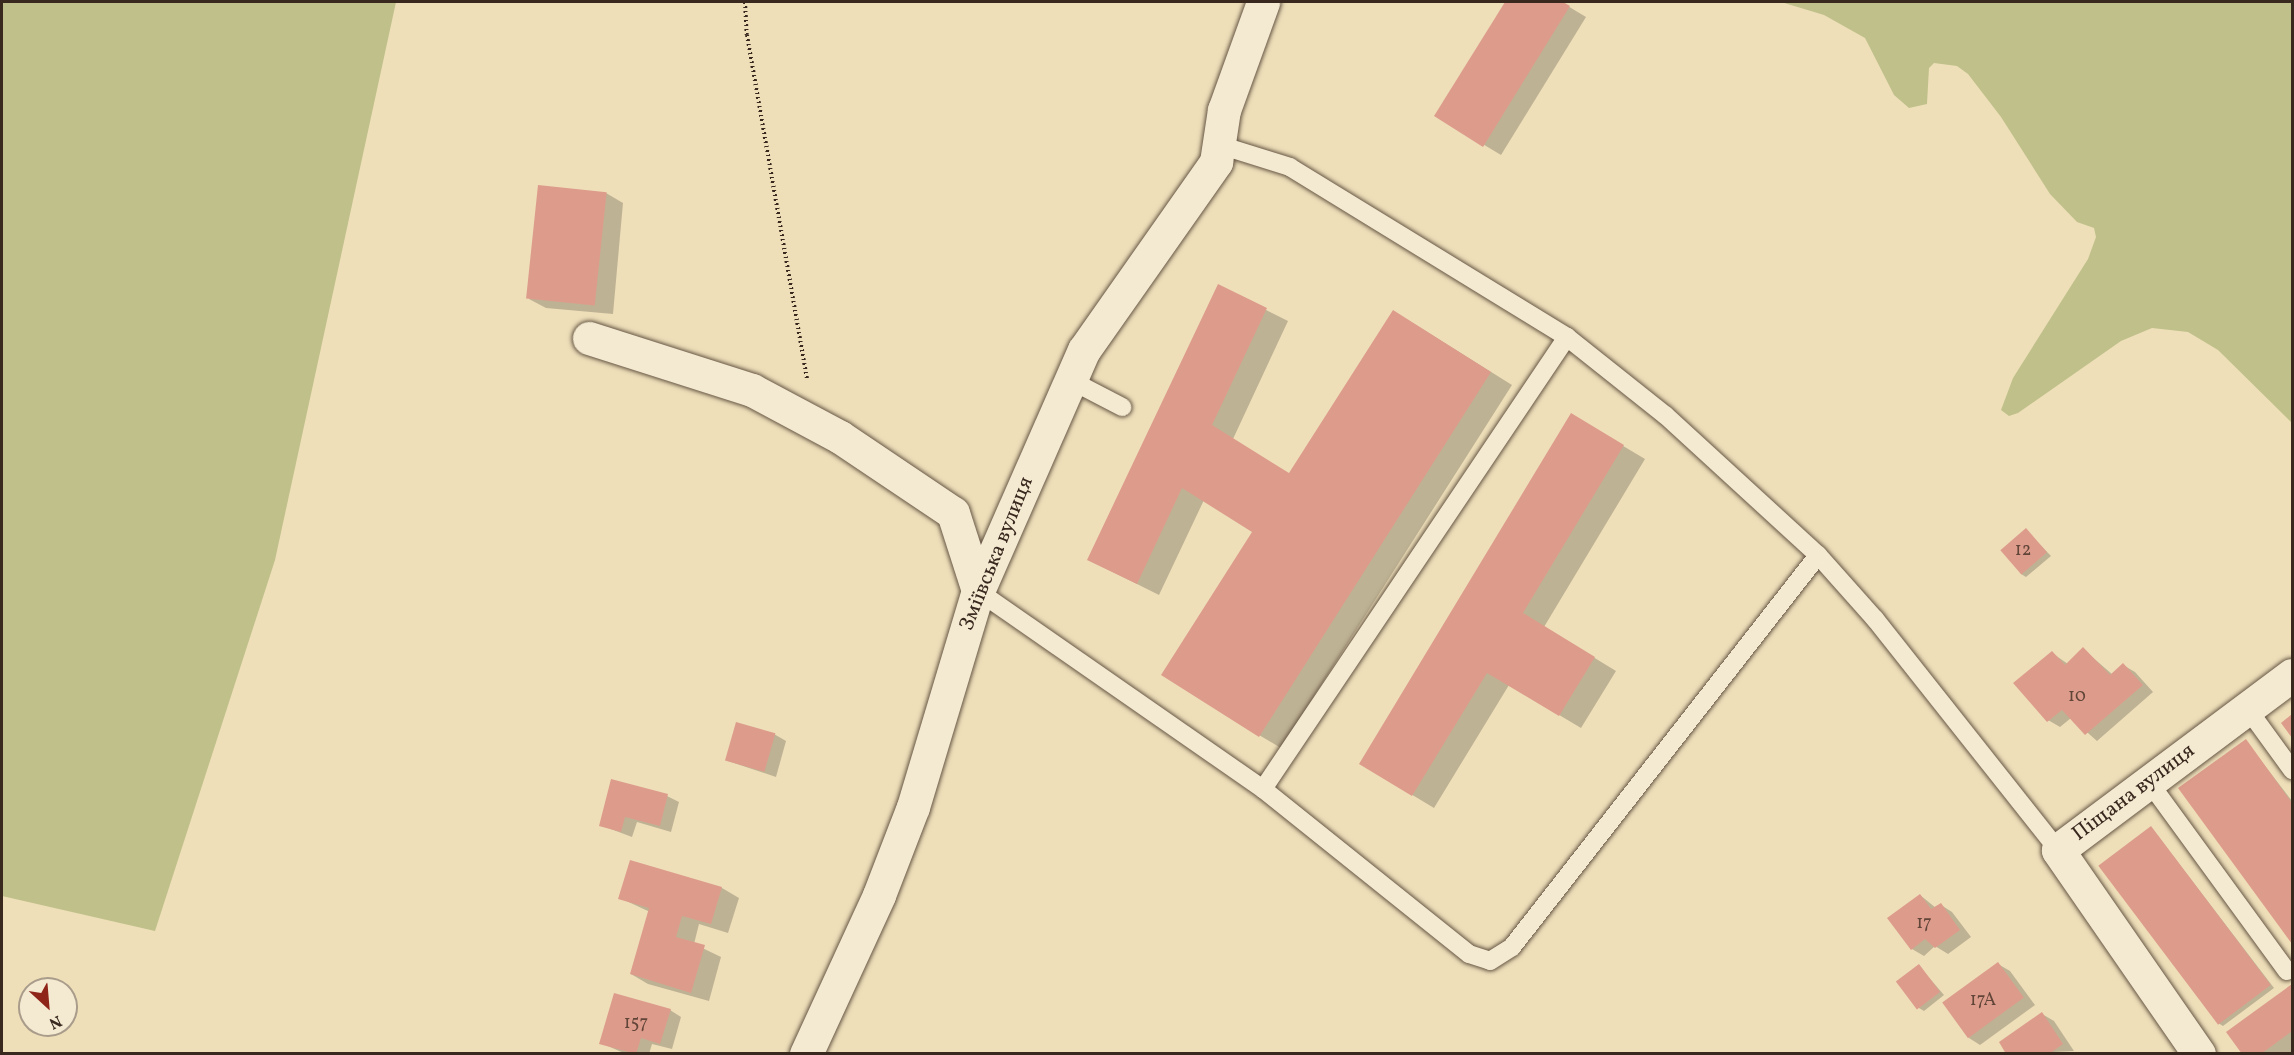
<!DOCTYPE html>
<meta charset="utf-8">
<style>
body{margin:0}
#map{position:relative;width:2294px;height:1055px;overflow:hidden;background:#eedfb9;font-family:Vollkorn,serif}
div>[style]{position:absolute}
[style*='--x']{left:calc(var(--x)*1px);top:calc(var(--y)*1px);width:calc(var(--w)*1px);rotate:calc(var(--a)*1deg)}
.green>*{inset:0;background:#c0c08a}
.shadow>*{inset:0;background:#0003}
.building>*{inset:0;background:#dd9c8b;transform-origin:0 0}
.path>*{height:4px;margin-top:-2px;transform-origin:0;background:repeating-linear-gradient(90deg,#39281e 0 1.5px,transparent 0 4.5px)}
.roads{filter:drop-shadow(0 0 2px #665645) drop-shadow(0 0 2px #665645)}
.lane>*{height:18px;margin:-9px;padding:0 9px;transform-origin:9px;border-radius:9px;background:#f4ead2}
.street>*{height:33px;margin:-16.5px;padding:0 16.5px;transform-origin:16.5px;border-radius:16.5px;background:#f4ead2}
span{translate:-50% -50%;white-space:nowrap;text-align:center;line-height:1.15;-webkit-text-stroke:6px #f4ead2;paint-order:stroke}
.number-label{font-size:18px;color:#624539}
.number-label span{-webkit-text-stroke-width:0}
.street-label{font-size:21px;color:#39281e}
.frame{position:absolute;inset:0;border:3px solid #39281e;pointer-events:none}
.north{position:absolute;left:18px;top:977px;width:60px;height:60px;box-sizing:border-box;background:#f4ead2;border:2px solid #a99c8a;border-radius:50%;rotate:154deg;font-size:16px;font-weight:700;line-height:24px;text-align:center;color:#39281e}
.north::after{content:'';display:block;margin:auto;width:21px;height:27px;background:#8f2418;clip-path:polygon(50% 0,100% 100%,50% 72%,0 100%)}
</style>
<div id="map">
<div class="green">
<div style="clip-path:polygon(2px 2px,396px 2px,275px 560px,155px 931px,2px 896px)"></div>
<div style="clip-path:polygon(1781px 2px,2292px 2px,2292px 423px,2218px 350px,2188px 332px,2152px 328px,2121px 341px,2018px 413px,2009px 416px,2001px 410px,2013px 378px,2088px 259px,2096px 237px,2094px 228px,2077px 222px,2050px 194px,2001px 117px,1968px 74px,1957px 66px,1934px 63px,1929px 68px,1927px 104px,1909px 108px,1894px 95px,1865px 38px,1824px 15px)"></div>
</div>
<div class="shadow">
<div style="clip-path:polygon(1507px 2px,1561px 2px,1586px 17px,1501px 155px,1436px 116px)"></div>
<div style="clip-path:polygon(606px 193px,623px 203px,613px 314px,546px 308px,529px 299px)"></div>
<div style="clip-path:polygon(1218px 286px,1288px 321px,1233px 439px,1290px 475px,1416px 325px,1512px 385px,1281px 748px,1259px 735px,1254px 532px,1204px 500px,1159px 595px,1089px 560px)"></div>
<div style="clip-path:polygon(1593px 428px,1645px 459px,1544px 627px,1616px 671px,1581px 728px,1509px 685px,1434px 808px,1361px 764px)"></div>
<div style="clip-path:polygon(2026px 530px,2051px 556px,2026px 577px,2021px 574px)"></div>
<div style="clip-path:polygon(2083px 649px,2113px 675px,2123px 665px,2135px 672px,2153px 692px,2097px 741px,2071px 718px,2060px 727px,2048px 720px,2052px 653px,2068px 664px)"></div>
<div style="clip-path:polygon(774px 734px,786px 741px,776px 777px,728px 761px)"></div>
<div style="clip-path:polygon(2246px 741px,2292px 801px,2292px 942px,2180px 788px)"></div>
<div style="clip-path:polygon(667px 796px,679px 802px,671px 832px,637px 822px,632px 837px,600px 825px)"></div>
<div style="clip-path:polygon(2151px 827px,2274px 988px,2223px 1026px,2218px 1023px)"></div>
<div style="clip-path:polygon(722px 888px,739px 898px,728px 933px,699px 924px,694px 944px,721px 957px,709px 1001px,648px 984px,631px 974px,650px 912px,620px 898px)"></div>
<div style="clip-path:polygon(1920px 895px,1936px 908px,1941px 905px,1952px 912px,1971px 937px,1948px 954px,1935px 946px,1924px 956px,1912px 949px)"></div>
<div style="clip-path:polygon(1998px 964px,2010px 971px,2035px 1005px,1980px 1045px,1969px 1038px)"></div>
<div style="clip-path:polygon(1919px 966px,1944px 995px,1924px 1011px,1919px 1008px)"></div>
<div style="clip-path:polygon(2292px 986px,2292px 1052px,2244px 1054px,2228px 1032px)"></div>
<div style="clip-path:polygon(670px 1010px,681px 1017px,672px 1049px,652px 1044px,649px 1054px,626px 1054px,601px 1043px)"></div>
<div style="clip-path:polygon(2042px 1014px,2054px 1021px,2074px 1051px,2008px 1054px)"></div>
</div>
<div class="building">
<div style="clip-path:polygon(1505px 2px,1563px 2px,1570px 6px,1483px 147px,1434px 116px)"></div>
<div style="left:538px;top:185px;width:69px;height:114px;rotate:6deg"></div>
<div style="clip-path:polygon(1218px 284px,1267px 308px,1212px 425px,1289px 473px,1393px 310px,1491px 372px,1259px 737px,1161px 675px,1252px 532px,1182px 488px,1137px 584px,1087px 560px)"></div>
<div style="clip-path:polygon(1571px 413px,1624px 445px,1523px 613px,1595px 657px,1559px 716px,1487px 673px,1412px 796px,1359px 764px)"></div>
<div style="left:2026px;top:528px;width:32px;height:34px;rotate:49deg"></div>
<div style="clip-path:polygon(2083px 647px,2110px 675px,2123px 663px,2143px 685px,2085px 735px,2062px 710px,2047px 722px,2013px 683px,2052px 651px,2065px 665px)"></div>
<div style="clip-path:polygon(2292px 714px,2292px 738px,2281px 723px)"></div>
<div style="left:736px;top:722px;width:41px;height:40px;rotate:16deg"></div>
<div style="clip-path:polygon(2246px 739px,2292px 803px,2292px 944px,2178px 788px)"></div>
<div style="clip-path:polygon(611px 779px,668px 794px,660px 826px,625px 817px,621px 832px,599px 826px)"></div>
<div style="left:2151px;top:826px;width:199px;height:66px;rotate:53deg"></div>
<div style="clip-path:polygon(630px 860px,722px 887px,711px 924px,682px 916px,676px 937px,705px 945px,691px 993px,630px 974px,649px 908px,618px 899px)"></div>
<div style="clip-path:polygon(1920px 894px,1931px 909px,1941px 903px,1960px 930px,1935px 948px,1925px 939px,1911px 950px,1887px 918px)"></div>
<div style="left:1998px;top:962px;width:44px;height:69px;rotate:54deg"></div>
<div style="left:1919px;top:964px;width:35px;height:29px;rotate:53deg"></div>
<div style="clip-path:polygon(2292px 984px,2292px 1031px,2261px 1054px,2242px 1054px,2226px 1032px)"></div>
<div style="clip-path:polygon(614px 993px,671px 1009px,660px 1044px,641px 1038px,636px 1054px,599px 1044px)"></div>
<div style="clip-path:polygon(2042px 1012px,2063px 1044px,2049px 1054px,2006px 1054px,1999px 1042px)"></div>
</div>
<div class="path">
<div style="--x:745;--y:2;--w:33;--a:87"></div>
<div style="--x:747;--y:35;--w:349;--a:80.1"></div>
</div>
<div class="roads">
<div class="lane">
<div style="--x:1070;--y:380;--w:59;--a:27.4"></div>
<div style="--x:1818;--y:555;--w:86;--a:48.3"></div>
<div style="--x:1875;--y:619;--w:295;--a:51.6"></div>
<div style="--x:978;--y:591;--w:347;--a:34.8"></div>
<div style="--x:1263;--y:789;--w:264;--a:38.7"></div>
<div style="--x:1469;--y:954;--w:22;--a:18"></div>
<div style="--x:1490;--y:961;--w:26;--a:-32"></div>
<div style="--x:1512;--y:947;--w:497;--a:-52"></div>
<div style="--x:1818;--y:555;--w:207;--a:-137.5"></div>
<div style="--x:1665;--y:415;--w:125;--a:-141.5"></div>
<div style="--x:1567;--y:337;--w:325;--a:-148.5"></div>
<div style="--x:1290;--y:167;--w:73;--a:-162.6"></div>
<div style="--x:2247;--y:708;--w:77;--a:54"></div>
<div style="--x:2149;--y:782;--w:234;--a:53.9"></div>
<div style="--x:1263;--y:789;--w:545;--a:-56.08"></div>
</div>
<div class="street">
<div style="--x:589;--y:338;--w:171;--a:17.7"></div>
<div style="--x:752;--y:390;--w:100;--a:28.1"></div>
<div style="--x:840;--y:437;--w:136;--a:33.9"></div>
<div style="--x:953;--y:513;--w:82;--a:72.2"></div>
<div style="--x:806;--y:1054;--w:175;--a:-65.3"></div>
<div style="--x:879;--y:895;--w:94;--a:-68.9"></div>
<div style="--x:913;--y:807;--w:226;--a:-73.3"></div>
<div style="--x:978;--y:591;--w:263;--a:-66.3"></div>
<div style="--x:1084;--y:350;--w:230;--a:-54.9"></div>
<div style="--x:1216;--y:162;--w:53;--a:-81.3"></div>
<div style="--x:1224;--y:110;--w:115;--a:-70.1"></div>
<div style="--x:2199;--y:1054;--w:248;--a:-124.7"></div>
<div style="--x:2058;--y:850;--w:292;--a:-36.8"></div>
</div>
</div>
<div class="number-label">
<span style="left:2023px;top:551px">12</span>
<span style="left:2077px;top:697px">10</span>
<span style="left:1924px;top:924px">17</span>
<span style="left:1983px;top:1001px">17А</span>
<span style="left:636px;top:1024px">157</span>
</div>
<div class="street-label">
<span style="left:997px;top:554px;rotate:-68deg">Зміївська вулиця</span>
<span style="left:2134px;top:793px;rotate:-37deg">Піщана вулиця</span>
</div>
<div class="frame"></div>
<div class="north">N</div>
</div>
